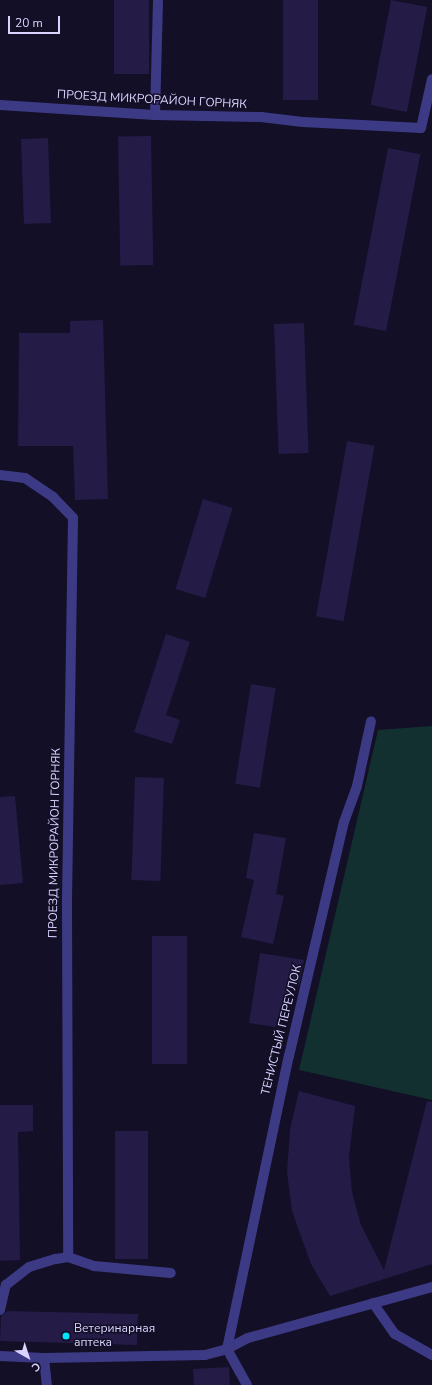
<!DOCTYPE html>
<meta charset="utf-8">
<style>
body{margin:0}
#map{position:relative;width:432px;height:1385px;overflow:hidden;background:#130f26;font-family:"Nunito Sans",sans-serif}
div>[style]{position:absolute}
[style*='--x']{left:calc(var(--x)*1px);top:calc(var(--y)*1px);width:calc(var(--w)*1px);rotate:calc(var(--a)*1deg)}
.green>*{inset:0;background:#12302f}
.building>*{inset:0;background:#241b47;transform-origin:0 0}
.minor>*{height:10px;margin:-5px;padding:0 5px;transform-origin:5px;border-radius:5px;background:#3d3a85}
.dots>*{width:11px;height:11px;translate:-50% -50%;box-sizing:border-box;border:2px solid #130f26;border-radius:50%}
span{translate:-50% -50%;white-space:nowrap;text-align:center;line-height:1.15;-webkit-text-stroke:3px #130f26;paint-order:stroke}
.street-label{font-size:12px;color:#d9d4ff}
.poi-label{font-size:12px;color:#d9d4ff}
.left{translate:0 -50%;text-align:left}
.north{position:absolute;left:8px;top:1337px;width:40px;height:40px;-webkit-text-stroke:3px #130f26;paint-order:stroke;rotate:141deg;font-size:11px;font-weight:700;line-height:16px;text-align:center;color:#d9d4ff}
.north::after{content:'';display:block;margin:auto;width:14px;height:18px;background:#d9d4ff;clip-path:polygon(50% 0,100% 100%,50% 72%,0 100%)}
.scale{position:absolute;left:8px;top:16px;width:52px;height:18px;box-sizing:border-box;border:2px solid #d9d4ff;border-top:0;padding-left:5px;font-size:12px;line-height:14px;white-space:nowrap;color:#d9d4ff;-webkit-text-stroke:3px #130f26;paint-order:stroke}
</style>
<div id="map">
<div class="green">
<div style="clip-path:polygon(432px 726px,432px 1100px,299px 1070px,378px 730px)"></div>
</div>
<div class="building">
<div style="left:114px;top:0;width:35px;height:74px"></div>
<div style="left:283px;top:0;width:35px;height:100px"></div>
<div style="left:391px;top:0;width:37px;height:107px;rotate:11deg"></div>
<div style="left:151px;top:136px;width:129px;height:33px;rotate:89deg"></div>
<div style="left:48px;top:138px;width:85px;height:27px;rotate:88deg"></div>
<div style="left:388px;top:148px;width:33px;height:180px;rotate:11deg"></div>
<div style="clip-path:polygon(103px 320px,108px 499px,75px 500px,73px 446px,18px 446px,19px 333px,70px 333px,70px 321px)"></div>
<div style="left:304px;top:323px;width:130px;height:30px;rotate:88deg"></div>
<div style="left:347px;top:441px;width:28px;height:178px;rotate:10deg"></div>
<div style="left:203px;top:499px;width:31px;height:94px;rotate:17deg"></div>
<div style="clip-path:polygon(166px 634px,190px 642px,166px 715px,180px 720px,172px 744px,134px 732px)"></div>
<div style="left:251px;top:684px;width:25px;height:101px;rotate:9deg"></div>
<div style="left:135px;top:777px;width:29px;height:103px;rotate:2deg"></div>
<div style="clip-path:polygon(15px 796px,23px 883px,0 885px,0 797px)"></div>
<div style="clip-path:polygon(254px 833px,286px 838px,276px 894px,284px 896px,273px 944px,241px 937px,254px 880px,246px 878px)"></div>
<div style="left:152px;top:936px;width:35px;height:128px"></div>
<div style="clip-path:polygon(260px 953px,304px 960px,299px 986px,290px 985px,285px 1019px,277px 1019px,276px 1027px,249px 1023px)"></div>
<div style="clip-path:polygon(299px 1091px,355px 1106px,349px 1157px,352px 1192px,361px 1225px,384px 1270px,427px 1101px,432px 1102px,432px 1264px,330px 1296px,311px 1264px,292px 1211px,287px 1172px,290px 1129px)"></div>
<div style="clip-path:polygon(0 1105px,33px 1105px,33px 1131px,18px 1132px,20px 1260px,0 1261px)"></div>
<div style="left:148px;top:1131px;width:128px;height:33px;rotate:90deg"></div>
<div style="clip-path:polygon(7px 1311px,138px 1314px,137px 1345px,0 1341px,1px 1316px)"></div>
<div style="left:229px;top:1367px;width:18px;height:36px;rotate:87deg"></div>
</div>
<div class="minor">
<div style="--x:0;--y:105;--w:155;--a:3.7"></div>
<div style="--x:155;--y:115;--w:106;--a:1.1"></div>
<div style="--x:261;--y:117;--w:42;--a:6.8"></div>
<div style="--x:303;--y:122;--w:118;--a:2.9"></div>
<div style="--x:421;--y:128;--w:50;--a:-77.3"></div>
<div style="--x:155;--y:115;--w:115;--a:-88.5"></div>
<div style="--x:0;--y:475;--w:25;--a:7"></div>
<div style="--x:25;--y:478;--w:34;--a:34"></div>
<div style="--x:53;--y:497;--w:29;--a:46"></div>
<div style="--x:73;--y:518;--w:389;--a:90.9"></div>
<div style="--x:67;--y:907;--w:350;--a:89.8"></div>
<div style="--x:373;--y:1303;--w:38;--a:55"></div>
<div style="--x:395;--y:1334;--w:43;--a:29.6"></div>
<div style="--x:0;--y:1310;--w:26;--a:-77"></div>
<div style="--x:6;--y:1285;--w:29;--a:-38"></div>
<div style="--x:29;--y:1267;--w:28;--a:-17"></div>
<div style="--x:56;--y:1259;--w:12;--a:-9"></div>
<div style="--x:68;--y:1257;--w:28;--a:19"></div>
<div style="--x:94;--y:1266;--w:77;--a:5.2"></div>
<div style="--x:0;--y:1356;--w:44;--a:2.6"></div>
<div style="--x:44;--y:1358;--w:161;--a:-1.1"></div>
<div style="--x:205;--y:1355;--w:23;--a:-15"></div>
<div style="--x:227;--y:1349;--w:24;--a:-28"></div>
<div style="--x:248;--y:1338;--w:191;--a:-15.5"></div>
<div style="--x:44;--y:1358;--w:27;--a:84"></div>
<div style="--x:247;--y:1385;--w:41;--a:-119.1"></div>
<div style="--x:227;--y:1349;--w:299;--a:-78.1"></div>
<div style="--x:289;--y:1056;--w:240;--a:-76.8"></div>
<div style="--x:344;--y:822;--w:38;--a:-70"></div>
<div style="--x:357;--y:786;--w:66;--a:-77.8"></div>
</div>
<div class="dots">
<div style="left:66px;top:1336px;background:#00e5ff"></div>
</div>
<div class="street-label">
<span style="left:152px;top:100px;rotate:3deg">ПРОЕЗД МИКРОРАЙОН ГОРНЯК</span>
<span style="left:55px;top:843px;rotate:-89deg">ПРОЕЗД МИКРОРАЙОН ГОРНЯК</span>
<span style="left:282px;top:1030px;rotate:-76deg">ТЕНИСТЫЙ ПЕРЕУЛОК</span>
</div>
<div class="poi-label">
<span class="left" style="left:74px;top:1336px">Ветеринарная<br>аптека</span>
</div>
<div class="north">С</div>
<div class="scale">20 m</div>
</div>
